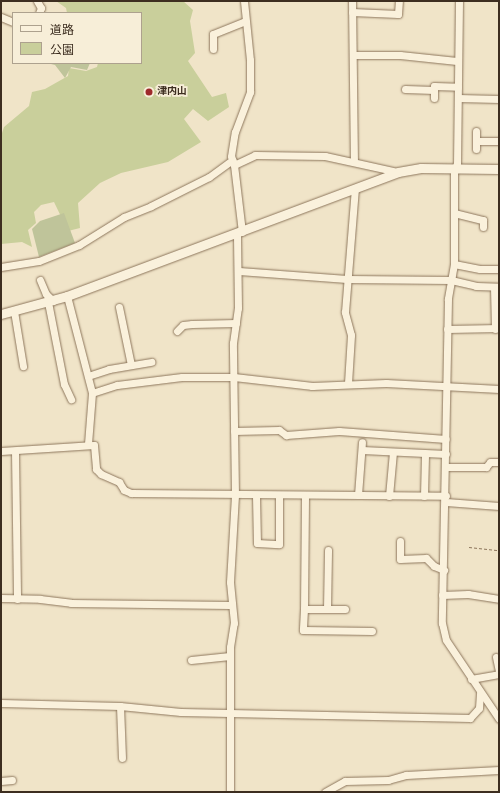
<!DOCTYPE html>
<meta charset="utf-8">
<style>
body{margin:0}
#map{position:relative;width:500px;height:793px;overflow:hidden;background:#f0e4c8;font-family:Bitter,"Noto Sans JP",serif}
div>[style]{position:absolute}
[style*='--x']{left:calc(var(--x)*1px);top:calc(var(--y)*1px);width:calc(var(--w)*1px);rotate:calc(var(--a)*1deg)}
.green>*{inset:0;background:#c9cf9b}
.cemetery>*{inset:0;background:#bfc49a}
.path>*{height:1px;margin-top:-0.5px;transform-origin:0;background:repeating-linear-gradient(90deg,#8d765c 0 3px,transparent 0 5px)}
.roads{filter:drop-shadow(0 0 1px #8d765c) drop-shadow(0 0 1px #8d765c)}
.minor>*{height:7px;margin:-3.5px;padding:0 3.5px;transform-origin:3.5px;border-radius:3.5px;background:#faf1dc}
.tertiary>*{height:9px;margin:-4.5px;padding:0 4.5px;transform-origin:4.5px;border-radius:4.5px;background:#faf1dc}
.dots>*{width:11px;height:11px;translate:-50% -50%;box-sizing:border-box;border:2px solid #f7eed8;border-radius:50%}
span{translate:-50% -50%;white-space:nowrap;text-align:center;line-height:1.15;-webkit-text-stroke:3.5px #f7eed8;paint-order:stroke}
.poi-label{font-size:10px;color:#3d2e20;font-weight:700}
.left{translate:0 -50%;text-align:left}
.frame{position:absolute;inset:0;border:2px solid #3d2e20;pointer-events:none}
.legend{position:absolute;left:12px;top:12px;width:130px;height:52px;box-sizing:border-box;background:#f7eed8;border:1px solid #ada18e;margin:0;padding:5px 7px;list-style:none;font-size:12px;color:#3d2e20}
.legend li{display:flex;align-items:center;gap:8px;height:20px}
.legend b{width:20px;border:1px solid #ada18e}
</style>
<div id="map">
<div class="green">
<div style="clip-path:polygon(56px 1px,183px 1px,193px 10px,190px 21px,195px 53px,188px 61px,212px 97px,226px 93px,229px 107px,208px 121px,193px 109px,184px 119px,201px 142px,168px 162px,121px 173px,100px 183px,78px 203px,80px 228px,68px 231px,54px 202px,41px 205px,34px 212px,36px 223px,28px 230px,32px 247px,22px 242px,1px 244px,1px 136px,4px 127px,29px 106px,32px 92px,45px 89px,68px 76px,69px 68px,86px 71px,97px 67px,98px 63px,141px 63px,141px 13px,67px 13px,66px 8px)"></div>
</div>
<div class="cemetery">
<div style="clip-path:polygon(47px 63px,90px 63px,87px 70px,71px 67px,65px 78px,55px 65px)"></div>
<div style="clip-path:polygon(64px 213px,75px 243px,39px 257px,32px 229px,40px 221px)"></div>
</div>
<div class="path">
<div style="--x:469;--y:547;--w:30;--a:6"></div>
</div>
<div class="roads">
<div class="minor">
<div style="--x:37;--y:1;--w:8;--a:60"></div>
<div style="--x:41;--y:8;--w:5;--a:112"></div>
<div style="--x:352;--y:1;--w:160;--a:89.3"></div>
<div style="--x:459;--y:1;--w:162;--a:90.7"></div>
<div style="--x:457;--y:163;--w:10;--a:107"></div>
<div style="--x:454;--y:173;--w:91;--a:90"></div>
<div style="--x:454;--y:264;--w:36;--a:100"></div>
<div style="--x:448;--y:299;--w:324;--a:91.1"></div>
<div style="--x:442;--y:623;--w:17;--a:77"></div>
<div style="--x:446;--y:640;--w:95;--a:56.1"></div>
<div style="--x:352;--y:12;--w:46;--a:2.5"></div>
<div style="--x:398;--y:14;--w:13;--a:-86"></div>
<div style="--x:1;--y:17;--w:13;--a:23"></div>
<div style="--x:213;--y:49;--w:15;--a:-90"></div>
<div style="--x:213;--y:34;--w:35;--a:-22"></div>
<div style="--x:353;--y:55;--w:47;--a:0"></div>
<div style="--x:400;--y:55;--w:57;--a:6"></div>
<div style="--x:405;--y:89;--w:29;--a:2"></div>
<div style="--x:434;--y:98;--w:12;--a:-90"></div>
<div style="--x:434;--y:86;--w:24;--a:2"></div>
<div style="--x:458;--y:98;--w:41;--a:1.4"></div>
<div style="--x:476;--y:141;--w:23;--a:0"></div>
<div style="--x:476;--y:149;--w:18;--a:-90"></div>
<div style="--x:234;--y:165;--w:23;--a:-25"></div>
<div style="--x:255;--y:155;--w:70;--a:0.8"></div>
<div style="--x:325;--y:156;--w:75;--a:12.4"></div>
<div style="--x:454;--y:213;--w:30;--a:14"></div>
<div style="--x:483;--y:220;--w:7;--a:90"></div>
<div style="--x:242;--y:232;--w:67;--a:-96.8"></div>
<div style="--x:234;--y:165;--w:9;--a:-108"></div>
<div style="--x:231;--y:156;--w:24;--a:-81"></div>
<div style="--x:235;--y:132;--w:43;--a:-69.4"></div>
<div style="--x:250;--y:92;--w:32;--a:-90"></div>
<div style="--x:250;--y:60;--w:59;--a:-95.8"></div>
<div style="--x:454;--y:264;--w:26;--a:11"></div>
<div style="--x:480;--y:269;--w:19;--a:0"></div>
<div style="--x:1;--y:267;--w:38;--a:-9"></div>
<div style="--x:39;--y:261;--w:43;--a:-21.8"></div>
<div style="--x:79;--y:245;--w:53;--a:-31.9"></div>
<div style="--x:124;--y:217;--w:29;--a:-22"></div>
<div style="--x:151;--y:206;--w:65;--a:-26.6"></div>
<div style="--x:209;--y:177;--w:29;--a:-36"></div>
<div style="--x:239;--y:271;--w:108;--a:4.2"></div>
<div style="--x:347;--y:279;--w:104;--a:0.6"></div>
<div style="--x:451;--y:280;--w:26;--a:13"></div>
<div style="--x:476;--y:286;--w:23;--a:2"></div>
<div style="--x:40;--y:280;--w:15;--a:67"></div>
<div style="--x:46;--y:294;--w:10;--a:45"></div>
<div style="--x:494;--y:287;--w:42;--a:88.6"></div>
<div style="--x:67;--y:296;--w:100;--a:75.5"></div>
<div style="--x:92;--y:393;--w:51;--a:94.5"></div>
<div style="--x:48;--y:302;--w:84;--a:79"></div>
<div style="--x:64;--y:384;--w:17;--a:65"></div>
<div style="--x:119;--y:307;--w:59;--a:78.3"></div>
<div style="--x:14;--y:311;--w:56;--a:80.7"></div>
<div style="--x:447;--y:329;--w:52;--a:-1.1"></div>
<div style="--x:177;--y:331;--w:8;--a:-45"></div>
<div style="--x:183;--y:325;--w:9;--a:-6"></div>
<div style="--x:192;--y:324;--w:44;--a:-1.3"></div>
<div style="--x:88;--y:376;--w:22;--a:-18"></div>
<div style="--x:109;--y:369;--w:43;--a:-9.5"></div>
<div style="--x:348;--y:383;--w:48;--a:-86.4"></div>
<div style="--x:351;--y:335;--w:24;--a:-105"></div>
<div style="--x:345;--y:312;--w:124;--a:-85.4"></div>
<div style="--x:92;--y:393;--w:26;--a:-18"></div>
<div style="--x:117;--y:385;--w:65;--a:-7"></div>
<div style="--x:182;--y:377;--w:52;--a:0"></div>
<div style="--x:234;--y:377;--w:79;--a:6.6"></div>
<div style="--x:312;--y:386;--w:74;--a:-2.3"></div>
<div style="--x:386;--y:383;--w:113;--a:3"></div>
<div style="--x:234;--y:431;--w:45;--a:-1.3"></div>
<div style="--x:279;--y:430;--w:9;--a:36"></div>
<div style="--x:286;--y:435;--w:53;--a:-4.3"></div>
<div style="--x:339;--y:431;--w:107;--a:4.3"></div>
<div style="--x:362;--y:450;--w:84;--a:2.7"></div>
<div style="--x:1;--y:451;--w:93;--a:-3.7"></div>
<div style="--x:94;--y:445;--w:24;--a:85"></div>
<div style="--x:96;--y:469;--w:7;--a:45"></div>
<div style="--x:101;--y:474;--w:20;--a:24"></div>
<div style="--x:119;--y:482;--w:9;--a:58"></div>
<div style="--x:124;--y:490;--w:8;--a:23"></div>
<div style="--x:131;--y:493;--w:315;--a:0.5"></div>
<div style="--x:15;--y:451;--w:148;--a:89.2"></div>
<div style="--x:446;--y:467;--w:40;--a:0"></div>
<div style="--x:486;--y:467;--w:6;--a:-51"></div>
<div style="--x:490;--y:462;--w:9;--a:0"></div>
<div style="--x:358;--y:495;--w:53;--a:-85.7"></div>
<div style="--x:256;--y:496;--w:47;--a:88.8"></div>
<div style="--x:257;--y:543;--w:22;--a:3"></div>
<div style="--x:279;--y:544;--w:48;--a:-90"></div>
<div style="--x:389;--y:496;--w:44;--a:-84.8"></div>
<div style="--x:424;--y:496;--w:42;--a:-88.6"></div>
<div style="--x:305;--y:497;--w:112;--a:90.5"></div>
<div style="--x:304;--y:609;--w:41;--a:0"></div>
<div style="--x:446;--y:502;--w:53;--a:4.3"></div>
<div style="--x:400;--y:541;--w:18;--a:90"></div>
<div style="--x:400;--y:559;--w:26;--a:-2"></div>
<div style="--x:426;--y:558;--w:11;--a:45"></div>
<div style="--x:434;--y:566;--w:11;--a:22"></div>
<div style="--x:442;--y:595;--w:26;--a:-2"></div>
<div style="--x:468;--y:594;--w:31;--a:9"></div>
<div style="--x:1;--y:598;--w:39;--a:1"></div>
<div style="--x:40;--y:599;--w:31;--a:7"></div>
<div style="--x:71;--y:603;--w:159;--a:0.7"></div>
<div style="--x:304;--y:609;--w:21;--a:93"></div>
<div style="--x:303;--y:630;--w:69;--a:0.8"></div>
<div style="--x:327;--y:609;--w:59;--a:-89"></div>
<div style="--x:496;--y:657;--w:14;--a:78"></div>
<div style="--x:191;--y:660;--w:39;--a:-6"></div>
<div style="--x:471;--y:679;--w:28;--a:-10"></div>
<div style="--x:1;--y:703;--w:119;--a:1.4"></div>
<div style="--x:120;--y:706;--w:61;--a:5.6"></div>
<div style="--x:181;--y:712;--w:289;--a:1.2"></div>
<div style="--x:470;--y:718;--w:13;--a:-48"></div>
<div style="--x:479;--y:708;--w:16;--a:-86"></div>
<div style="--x:120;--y:706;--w:52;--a:87.8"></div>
<div style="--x:1;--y:781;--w:11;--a:-5"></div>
<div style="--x:230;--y:792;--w:145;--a:-90"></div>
<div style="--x:230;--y:647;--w:24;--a:-81"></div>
<div style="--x:234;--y:623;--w:41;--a:-95.6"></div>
<div style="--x:230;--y:582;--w:87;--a:-86.7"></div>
<div style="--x:235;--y:495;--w:152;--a:-90.8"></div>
<div style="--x:233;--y:343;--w:35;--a:-82"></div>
<div style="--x:238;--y:308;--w:74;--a:-90.8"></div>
<div style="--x:325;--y:792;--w:23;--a:-29"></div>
<div style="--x:345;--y:781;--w:43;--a:-1.3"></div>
<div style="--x:388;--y:780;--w:19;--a:-16"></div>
<div style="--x:406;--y:775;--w:93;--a:-3.1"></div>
</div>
<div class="tertiary">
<div style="--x:1;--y:314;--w:68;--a:-15.3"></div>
<div style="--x:67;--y:296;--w:353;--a:-20.5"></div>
<div style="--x:398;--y:172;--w:23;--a:-10"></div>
<div style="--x:421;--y:168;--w:78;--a:0.7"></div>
</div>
</div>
<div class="dots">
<div style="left:149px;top:92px;background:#9e2a2b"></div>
</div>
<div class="poi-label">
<span class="left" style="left:157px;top:92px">津内山</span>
</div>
<div class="frame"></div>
<ul class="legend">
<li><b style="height:5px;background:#faf1dc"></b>道路</li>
<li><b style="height:11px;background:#c9cf9b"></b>公園</li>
</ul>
</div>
